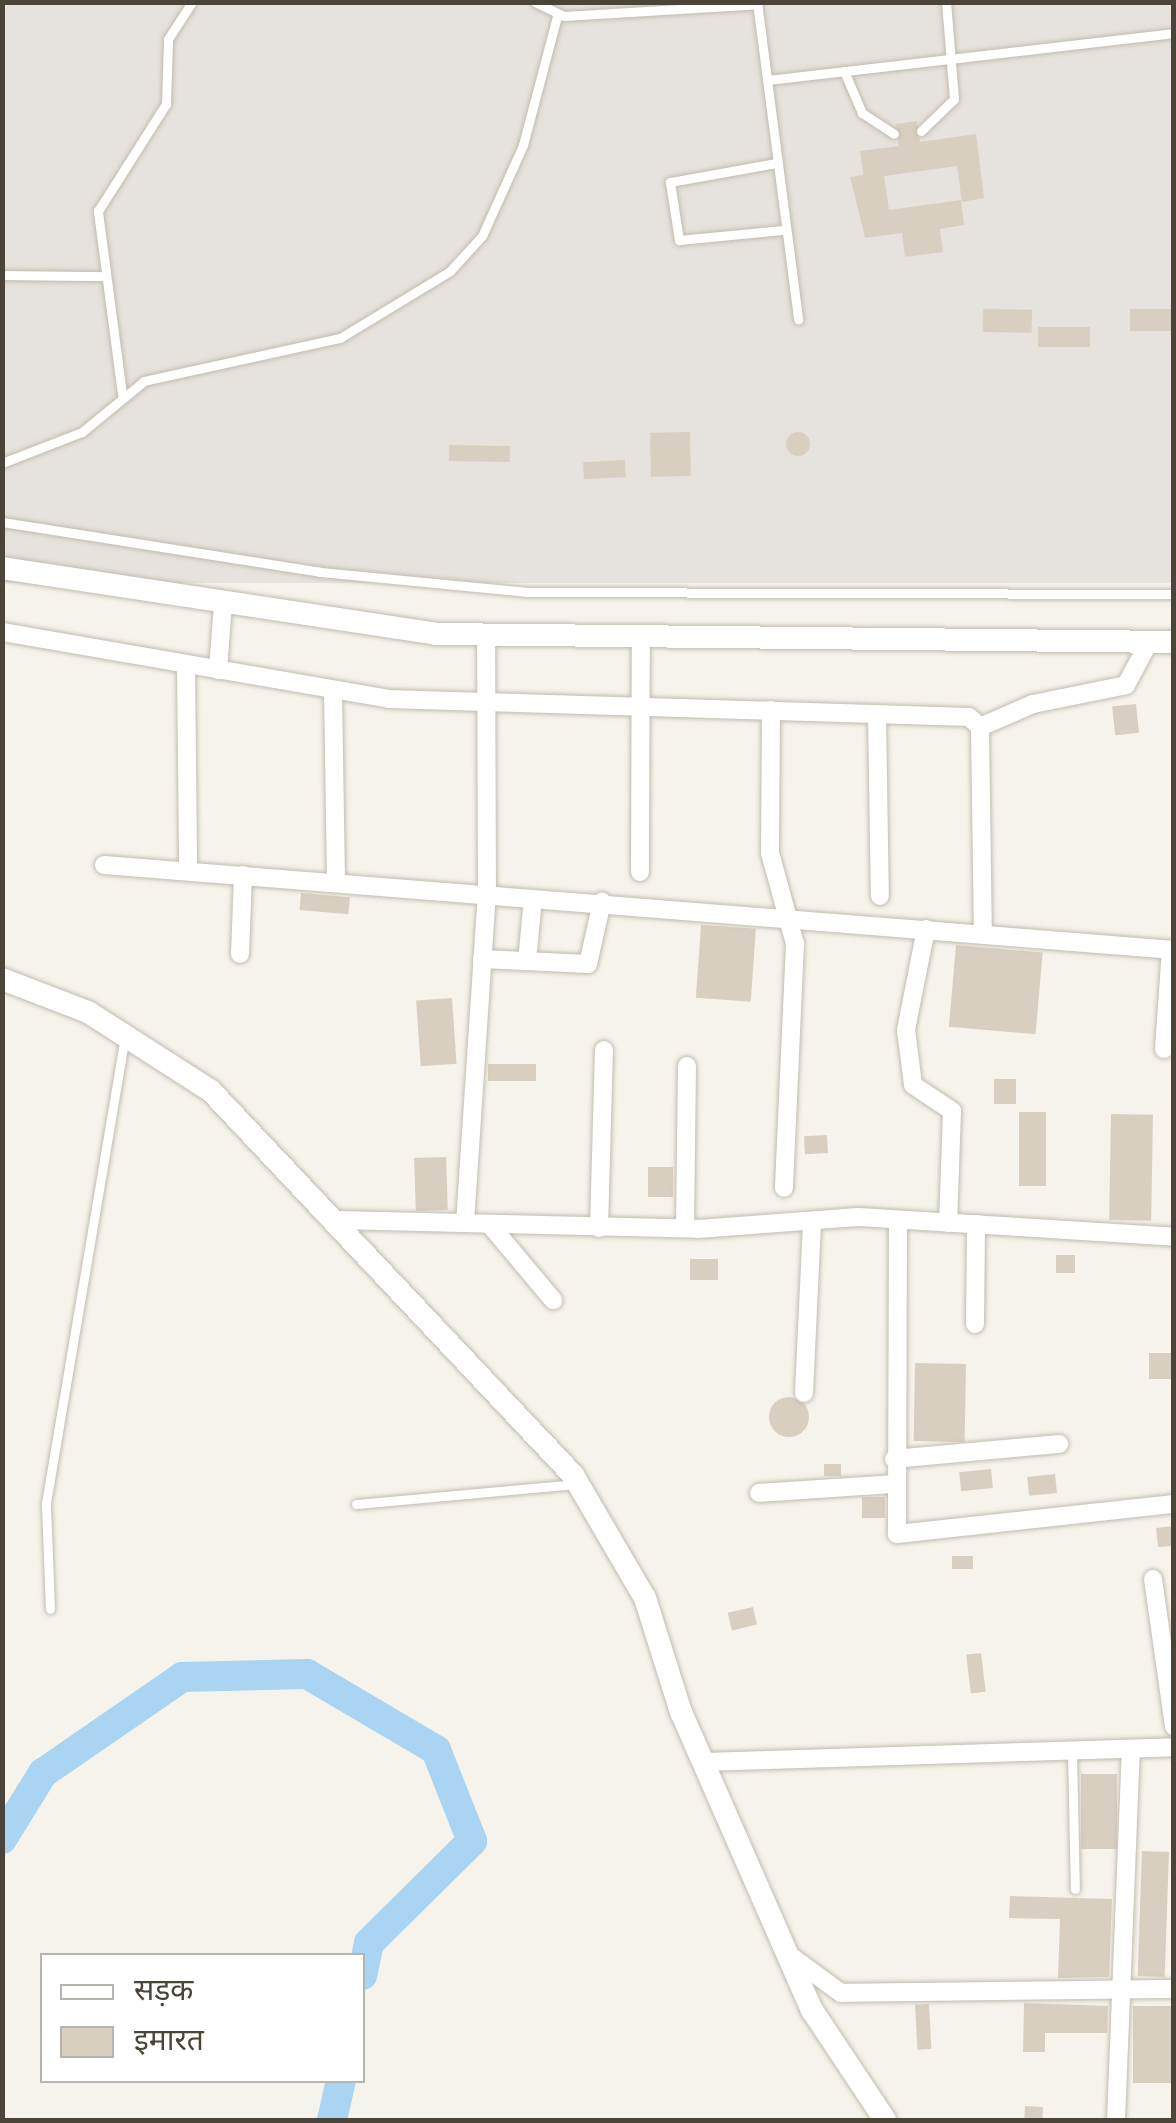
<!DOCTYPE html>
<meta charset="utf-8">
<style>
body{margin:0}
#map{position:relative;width:1176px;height:2123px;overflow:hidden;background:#f6f3ec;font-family:Arial,"Noto Sans Devanagari",sans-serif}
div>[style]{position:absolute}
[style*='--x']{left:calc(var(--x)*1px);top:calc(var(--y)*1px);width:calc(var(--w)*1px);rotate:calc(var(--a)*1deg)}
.industrial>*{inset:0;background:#e6e2dd;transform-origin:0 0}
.river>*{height:30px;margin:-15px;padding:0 15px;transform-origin:15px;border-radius:15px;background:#a9d4f2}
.building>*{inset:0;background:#d8cfc1;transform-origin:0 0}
.round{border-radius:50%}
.roads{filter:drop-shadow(0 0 2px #c2bbae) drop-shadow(0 0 2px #c2bbae)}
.service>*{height:9px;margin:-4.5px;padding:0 4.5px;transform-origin:4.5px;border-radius:4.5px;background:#fff}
.minor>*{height:18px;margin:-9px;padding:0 9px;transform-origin:9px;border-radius:9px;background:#fff}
.tertiary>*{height:22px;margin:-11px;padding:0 11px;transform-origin:11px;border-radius:11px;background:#fff}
span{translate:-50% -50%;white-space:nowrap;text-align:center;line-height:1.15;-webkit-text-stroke:8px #fff;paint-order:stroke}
.frame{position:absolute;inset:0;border:5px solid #4b4439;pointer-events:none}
.legend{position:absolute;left:40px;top:1953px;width:325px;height:130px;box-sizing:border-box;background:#fff;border:2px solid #b7b4b0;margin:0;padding:12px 18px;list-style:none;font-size:30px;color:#4b4439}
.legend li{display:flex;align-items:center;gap:20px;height:50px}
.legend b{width:50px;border:2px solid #b7b4b0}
</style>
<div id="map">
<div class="industrial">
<div style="left:3px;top:3px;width:1170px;height:580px"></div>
</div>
<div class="river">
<div style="--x:2;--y:1839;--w:78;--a:-58.2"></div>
<div style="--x:43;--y:1773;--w:169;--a:-34.6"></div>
<div style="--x:182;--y:1677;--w:125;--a:-1.4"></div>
<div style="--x:307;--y:1674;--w:150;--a:30.5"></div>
<div style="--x:436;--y:1750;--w:98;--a:68.4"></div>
<div style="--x:472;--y:1841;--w:145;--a:135.3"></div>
<div style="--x:369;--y:1943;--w:33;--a:102"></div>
<div style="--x:332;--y:2120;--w:41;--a:-77.3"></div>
</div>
<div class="building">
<div style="clip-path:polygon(917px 121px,920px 142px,976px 134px,984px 198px,962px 202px,957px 166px,884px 176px,889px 210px,961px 200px,964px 225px,940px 229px,943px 252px,905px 257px,902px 233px,865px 238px,850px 177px,863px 175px,860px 151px,899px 146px,896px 124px)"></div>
<div style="left:983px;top:309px;width:49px;height:23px;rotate:1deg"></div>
<div style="left:1174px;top:309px;width:22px;height:44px;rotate:90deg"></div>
<div style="left:1090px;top:327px;width:20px;height:52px;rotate:90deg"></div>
<div class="round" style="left:786px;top:432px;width:24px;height:24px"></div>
<div style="left:690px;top:432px;width:44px;height:40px;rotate:89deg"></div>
<div style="left:449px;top:445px;width:61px;height:16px;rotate:1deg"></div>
<div style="left:625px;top:460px;width:17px;height:42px;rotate:87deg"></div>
<div style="left:1136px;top:704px;width:29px;height:24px;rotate:84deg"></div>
<div style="left:301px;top:893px;width:49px;height:17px;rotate:5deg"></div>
<div style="left:701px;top:925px;width:55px;height:73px;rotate:4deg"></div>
<div style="left:956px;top:945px;width:87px;height:82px;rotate:5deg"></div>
<div style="left:452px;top:998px;width:66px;height:36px;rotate:86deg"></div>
<div style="left:488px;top:1064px;width:48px;height:17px"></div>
<div style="left:994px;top:1079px;width:22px;height:25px"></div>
<div style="left:1019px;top:1112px;width:27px;height:74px"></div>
<div style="left:1111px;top:1114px;width:42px;height:106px;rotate:1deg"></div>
<div style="left:827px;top:1135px;width:18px;height:23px;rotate:87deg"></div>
<div style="left:446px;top:1157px;width:53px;height:32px;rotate:88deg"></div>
<div style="left:673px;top:1167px;width:30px;height:25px;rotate:90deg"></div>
<div style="left:1056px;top:1255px;width:19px;height:18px"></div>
<div style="left:690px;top:1259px;width:28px;height:21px"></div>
<div style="left:1174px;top:1353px;width:26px;height:25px;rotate:90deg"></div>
<div style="left:915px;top:1363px;width:51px;height:78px;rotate:1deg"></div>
<div class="round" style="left:769px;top:1397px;width:40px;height:40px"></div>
<div style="left:824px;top:1464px;width:17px;height:12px"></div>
<div style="left:991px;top:1469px;width:19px;height:32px;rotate:84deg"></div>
<div style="left:1055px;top:1474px;width:19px;height:28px;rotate:84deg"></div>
<div style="left:885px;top:1497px;width:21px;height:23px;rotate:90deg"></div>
<div style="clip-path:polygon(1174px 1526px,1174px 1546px,1158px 1547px,1156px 1528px)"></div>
<div style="left:973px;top:1556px;width:13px;height:21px;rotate:90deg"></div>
<div style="left:753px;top:1607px;width:18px;height:26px;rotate:77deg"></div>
<div style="left:981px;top:1653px;width:39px;height:15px;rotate:83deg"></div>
<div style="left:1081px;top:1774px;width:36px;height:75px"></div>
<div style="left:1169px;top:1852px;width:125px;height:27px;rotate:92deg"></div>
<div style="clip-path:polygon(1010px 1896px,1112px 1899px,1109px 1977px,1058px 1978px,1060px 1919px,1009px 1918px)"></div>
<div style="clip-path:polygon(1024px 2003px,1108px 2006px,1107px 2033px,1045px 2033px,1045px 2052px,1023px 2052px)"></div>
<div style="left:929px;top:2004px;width:45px;height:14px;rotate:87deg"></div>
<div style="left:1133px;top:2006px;width:41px;height:77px"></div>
<div style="left:1025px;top:2106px;width:18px;height:14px;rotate:3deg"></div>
</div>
<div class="roads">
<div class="service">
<div style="--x:535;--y:2;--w:32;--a:26"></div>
<div style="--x:564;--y:16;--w:194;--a:-3.5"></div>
<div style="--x:757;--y:2;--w:320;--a:82.6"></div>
<div style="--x:844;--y:71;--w:46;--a:66.8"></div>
<div style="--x:862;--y:113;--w:38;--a:33"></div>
<div style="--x:768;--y:80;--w:409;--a:-6.6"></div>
<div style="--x:921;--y:131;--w:46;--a:-44.1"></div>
<div style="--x:954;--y:99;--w:97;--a:-94.7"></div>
<div style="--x:776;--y:163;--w:108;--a:169.8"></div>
<div style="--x:670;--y:182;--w:59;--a:81.2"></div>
<div style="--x:679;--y:240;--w:104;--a:-5.5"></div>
<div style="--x:2;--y:275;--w:104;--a:0.6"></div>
<div style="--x:122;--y:394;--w:185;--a:-97.5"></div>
<div style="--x:98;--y:211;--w:127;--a:-57.6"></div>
<div style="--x:166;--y:104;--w:65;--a:-88.2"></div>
<div style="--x:168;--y:39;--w:44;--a:-57"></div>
<div style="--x:2;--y:463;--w:86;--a:-21.2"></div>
<div style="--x:82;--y:432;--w:80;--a:-39.4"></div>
<div style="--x:144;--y:381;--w:201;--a:-12.4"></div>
<div style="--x:340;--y:338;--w:129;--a:-31.3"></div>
<div style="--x:450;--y:271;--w:47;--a:-47.6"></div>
<div style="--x:482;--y:236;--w:100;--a:-65.7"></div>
<div style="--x:523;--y:145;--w:133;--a:-75.2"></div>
<div style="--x:2;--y:522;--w:322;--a:8.9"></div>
<div style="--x:320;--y:572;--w:207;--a:5.5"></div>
<div style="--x:526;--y:592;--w:648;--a:0.18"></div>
<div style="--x:356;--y:1504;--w:222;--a:-5.2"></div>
<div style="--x:50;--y:1609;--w:106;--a:-92.2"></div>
<div style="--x:46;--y:1503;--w:470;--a:-80.4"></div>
<div style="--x:1072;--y:1751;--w:138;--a:88.8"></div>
</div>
<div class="minor">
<div style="--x:2;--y:632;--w:392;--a:9.8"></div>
<div style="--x:388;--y:699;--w:581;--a:1.77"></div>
<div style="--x:969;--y:717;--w:15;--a:42"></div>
<div style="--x:980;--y:727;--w:207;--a:89.2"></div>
<div style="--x:186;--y:664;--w:207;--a:89.4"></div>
<div style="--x:218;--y:670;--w:66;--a:-85.7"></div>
<div style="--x:333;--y:690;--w:191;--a:89.1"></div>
<div style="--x:771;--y:710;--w:143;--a:90.4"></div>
<div style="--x:770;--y:853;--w:94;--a:74.6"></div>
<div style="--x:795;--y:944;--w:244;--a:92.6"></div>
<div style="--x:877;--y:714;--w:182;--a:89.1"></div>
<div style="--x:980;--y:727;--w:58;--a:-23.5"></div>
<div style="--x:1033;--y:704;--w:95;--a:-11.5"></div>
<div style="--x:1126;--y:685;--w:49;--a:-61.9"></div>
<div style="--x:104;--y:865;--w:1073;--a:4.54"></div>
<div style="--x:640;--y:872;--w:233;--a:-89.8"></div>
<div style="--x:926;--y:929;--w:103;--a:101.2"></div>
<div style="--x:906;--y:1030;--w:55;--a:82.7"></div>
<div style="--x:913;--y:1085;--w:47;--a:33.7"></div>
<div style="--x:952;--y:1111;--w:112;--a:92"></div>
<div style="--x:240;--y:954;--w:79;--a:-87.8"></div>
<div style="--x:482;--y:959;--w:106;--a:2.7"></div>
<div style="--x:588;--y:964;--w:64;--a:-77.3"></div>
<div style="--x:527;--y:961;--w:62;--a:-84.5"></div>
<div style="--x:1164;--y:1049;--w:99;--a:-86"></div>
<div style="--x:339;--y:1220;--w:359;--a:1.4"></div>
<div style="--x:698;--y:1229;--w:161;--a:-4.3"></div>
<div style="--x:859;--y:1217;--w:316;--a:3.6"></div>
<div style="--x:898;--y:1221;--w:313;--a:90.2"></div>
<div style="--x:897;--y:1534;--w:279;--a:-6.2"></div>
<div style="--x:465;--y:1223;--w:328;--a:-86.2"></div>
<div style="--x:487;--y:896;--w:261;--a:-90.2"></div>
<div style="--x:491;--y:1226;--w:97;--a:50"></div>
<div style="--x:599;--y:1228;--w:178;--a:-88.4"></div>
<div style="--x:685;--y:1228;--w:162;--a:-89.3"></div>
<div style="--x:975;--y:1324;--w:100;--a:-89.4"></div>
<div style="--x:804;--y:1393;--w:172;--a:-87.3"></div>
<div style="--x:894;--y:1459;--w:166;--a:-5.2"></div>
<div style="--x:759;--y:1493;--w:136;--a:-3.8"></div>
<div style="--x:1153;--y:1579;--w:149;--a:81.9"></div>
<div style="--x:705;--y:1762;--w:469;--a:-1.8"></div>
<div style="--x:792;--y:1957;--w:61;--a:36.3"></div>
<div style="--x:841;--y:1993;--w:333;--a:-0.7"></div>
<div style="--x:1116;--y:2120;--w:371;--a:-87.7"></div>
</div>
<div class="tertiary">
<div style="--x:2;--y:568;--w:439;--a:8.6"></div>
<div style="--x:436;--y:634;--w:738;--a:0.62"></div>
<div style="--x:2;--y:979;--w:92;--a:21"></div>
<div style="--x:88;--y:1012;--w:146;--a:32.7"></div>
<div style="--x:211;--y:1091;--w:528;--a:46.69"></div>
<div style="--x:573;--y:1475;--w:143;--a:59.7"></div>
<div style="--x:645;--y:1598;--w:120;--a:72.5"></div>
<div style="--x:681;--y:1712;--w:326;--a:66.3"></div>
<div style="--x:812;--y:2010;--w:132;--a:56.4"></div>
</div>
</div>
<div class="frame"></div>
<ul class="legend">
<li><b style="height:12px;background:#fff"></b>सड़क</li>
<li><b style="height:28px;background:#d8cfc1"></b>इमारत</li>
</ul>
</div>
